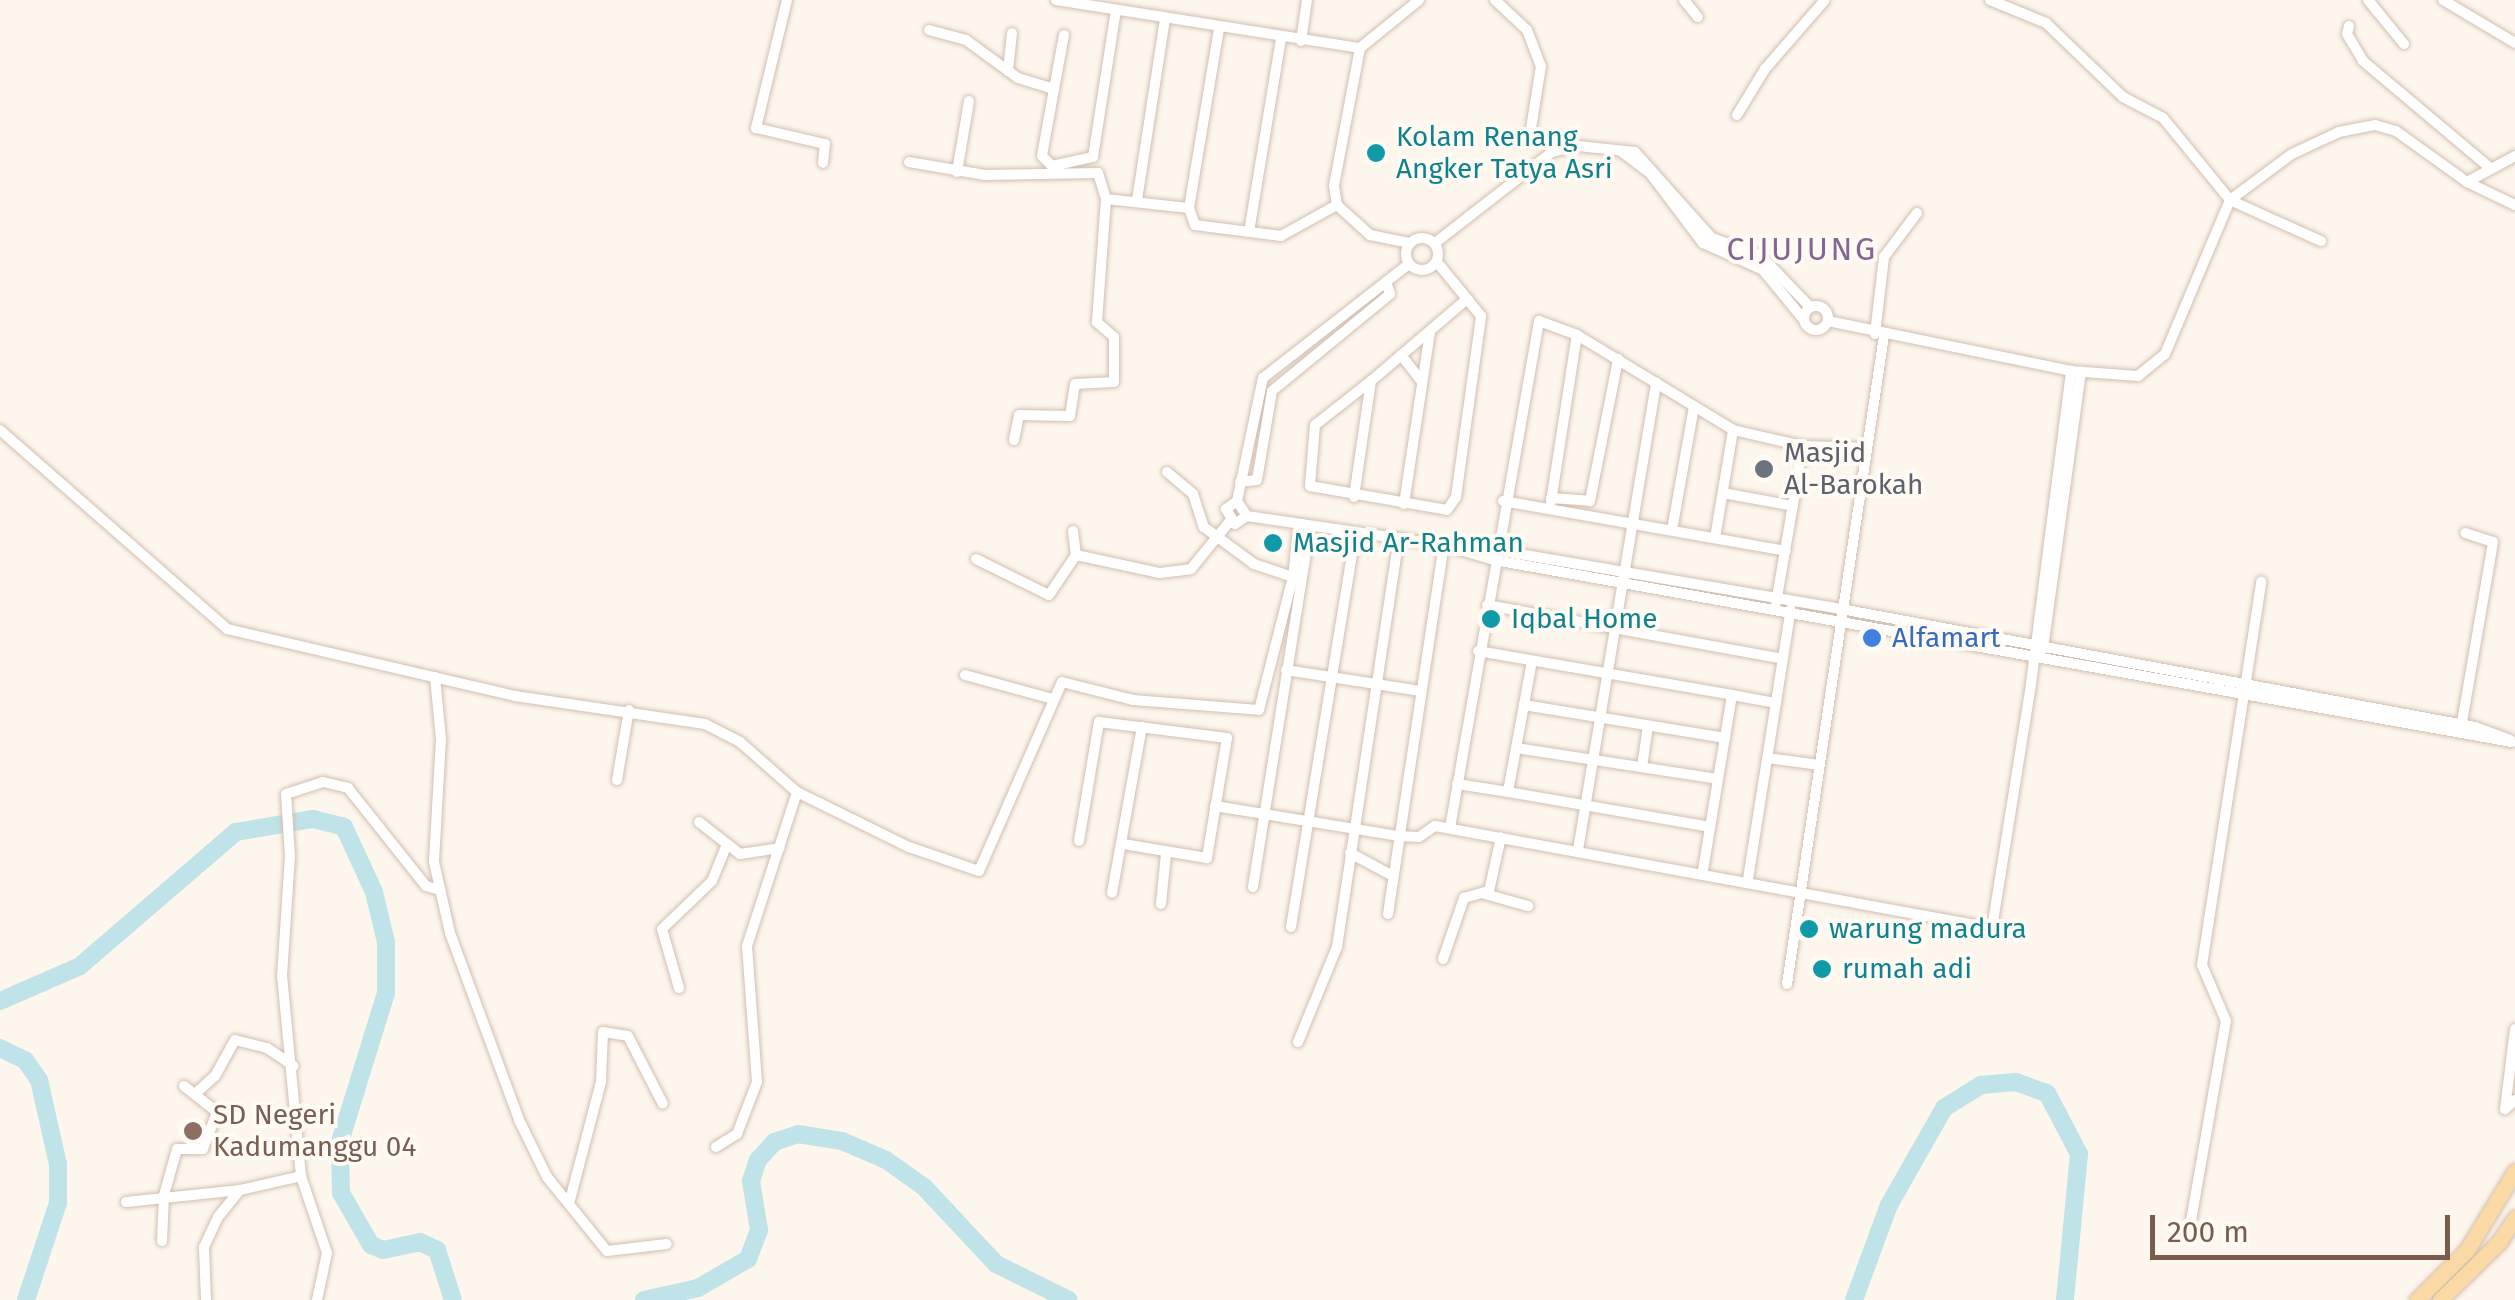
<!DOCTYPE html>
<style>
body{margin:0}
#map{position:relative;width:2515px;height:1300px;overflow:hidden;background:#fdf6ec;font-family:"Fira Sans",sans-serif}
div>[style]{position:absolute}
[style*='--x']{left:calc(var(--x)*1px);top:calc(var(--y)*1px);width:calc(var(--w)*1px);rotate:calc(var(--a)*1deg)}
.river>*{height:18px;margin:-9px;padding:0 9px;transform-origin:9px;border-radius:9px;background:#bfe3e8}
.roads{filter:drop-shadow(0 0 2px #d1beb0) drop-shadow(0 0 2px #d1beb0)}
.minor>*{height:10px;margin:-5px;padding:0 5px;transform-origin:5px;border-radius:5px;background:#fff}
.minor>.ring{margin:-5px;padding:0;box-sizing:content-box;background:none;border:10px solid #fff;border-radius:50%}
.primary>*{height:15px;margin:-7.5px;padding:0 7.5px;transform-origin:7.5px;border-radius:7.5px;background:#fbd9a5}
.dots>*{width:28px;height:28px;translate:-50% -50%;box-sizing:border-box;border:5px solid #fffaf3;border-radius:50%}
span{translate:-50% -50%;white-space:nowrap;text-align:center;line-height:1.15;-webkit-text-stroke:8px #fffaf3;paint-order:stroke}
.culture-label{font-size:28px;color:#0d838f}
.left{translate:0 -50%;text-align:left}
.worship-label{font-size:28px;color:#5b616d}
.shop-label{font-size:28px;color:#366cbe}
.education-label{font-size:28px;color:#785e54}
.quarter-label{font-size:32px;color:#846695;letter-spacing:2.5px}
.scale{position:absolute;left:2150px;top:1215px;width:300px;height:45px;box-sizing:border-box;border:5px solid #7a5c4d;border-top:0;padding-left:12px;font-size:30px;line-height:35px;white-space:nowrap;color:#7a5c4d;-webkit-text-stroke:8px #fffaf3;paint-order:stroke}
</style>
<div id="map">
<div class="river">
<div style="--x:0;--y:1001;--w:87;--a:-23.6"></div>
<div style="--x:80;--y:966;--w:206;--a:-40.7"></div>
<div style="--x:236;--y:832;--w:78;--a:-9.6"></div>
<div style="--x:313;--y:819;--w:32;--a:14"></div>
<div style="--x:344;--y:827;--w:72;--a:65.2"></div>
<div style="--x:374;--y:892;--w:51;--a:76.5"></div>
<div style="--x:386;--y:942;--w:51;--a:90"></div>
<div style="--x:386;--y:993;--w:156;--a:107.2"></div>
<div style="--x:340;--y:1142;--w:51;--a:88.9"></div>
<div style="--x:341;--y:1193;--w:60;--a:60"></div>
<div style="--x:371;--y:1245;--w:13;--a:23"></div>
<div style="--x:383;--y:1250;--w:38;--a:-12"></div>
<div style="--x:420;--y:1242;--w:19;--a:25"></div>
<div style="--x:437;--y:1250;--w:52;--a:72.3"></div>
<div style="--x:0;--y:1048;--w:28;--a:26"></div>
<div style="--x:25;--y:1060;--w:24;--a:55"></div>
<div style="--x:39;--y:1080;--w:86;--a:77.3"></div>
<div style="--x:58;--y:1164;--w:39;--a:90"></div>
<div style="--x:58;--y:1203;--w:102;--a:108.3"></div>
<div style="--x:644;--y:1300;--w:55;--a:-12.5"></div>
<div style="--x:698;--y:1288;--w:58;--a:-30.1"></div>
<div style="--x:748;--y:1259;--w:31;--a:-69"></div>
<div style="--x:759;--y:1230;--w:50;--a:-99.3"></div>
<div style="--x:751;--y:1181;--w:22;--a:-72"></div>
<div style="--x:758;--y:1160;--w:24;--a:-48"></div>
<div style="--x:774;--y:1142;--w:25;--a:-18"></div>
<div style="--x:798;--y:1134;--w:45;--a:9"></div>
<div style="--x:842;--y:1141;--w:48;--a:23.4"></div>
<div style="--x:886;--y:1160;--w:47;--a:35.4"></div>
<div style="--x:924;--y:1187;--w:105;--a:46.9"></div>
<div style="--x:996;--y:1264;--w:81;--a:26.3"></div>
<div style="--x:1854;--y:1300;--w:101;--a:-69.8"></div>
<div style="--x:1889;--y:1205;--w:112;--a:-60.4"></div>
<div style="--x:1944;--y:1108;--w:44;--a:-31.9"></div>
<div style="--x:1981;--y:1085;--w:35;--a:-5"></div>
<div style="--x:2016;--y:1082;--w:33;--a:20"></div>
<div style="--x:2047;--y:1093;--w:69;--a:62.3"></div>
<div style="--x:2079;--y:1154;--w:147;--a:95.5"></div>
</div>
<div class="roads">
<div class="minor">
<div style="--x:787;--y:0;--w:132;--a:103.6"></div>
<div style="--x:756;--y:128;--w:71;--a:13.1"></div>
<div style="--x:825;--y:144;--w:19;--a:96"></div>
<div style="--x:1056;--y:0;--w:308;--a:9"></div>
<div style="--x:1360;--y:48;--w:140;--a:100.7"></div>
<div style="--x:1334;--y:186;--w:19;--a:81"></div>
<div style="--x:1337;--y:205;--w:45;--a:42.3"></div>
<div style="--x:1370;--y:235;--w:41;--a:11.3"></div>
<div style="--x:1495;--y:0;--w:44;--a:43.2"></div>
<div style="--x:1527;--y:30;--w:39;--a:69"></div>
<div style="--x:1541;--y:66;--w:70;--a:99.1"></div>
<div style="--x:1530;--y:135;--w:40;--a:16"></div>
<div style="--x:1684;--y:0;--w:22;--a:51"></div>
<div style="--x:1990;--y:0;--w:61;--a:22.3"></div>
<div style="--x:2046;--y:23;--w:107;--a:43.9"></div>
<div style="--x:2123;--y:97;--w:45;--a:27.7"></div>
<div style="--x:2163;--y:118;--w:106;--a:50.7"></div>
<div style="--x:2230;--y:200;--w:100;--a:24.3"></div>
<div style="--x:2368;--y:0;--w:57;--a:50.7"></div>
<div style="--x:2443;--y:0;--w:84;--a:30.8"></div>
<div style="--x:2349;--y:26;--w:8;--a:104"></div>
<div style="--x:2347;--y:34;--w:31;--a:59"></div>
<div style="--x:2363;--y:61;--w:166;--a:40.1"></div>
<div style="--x:929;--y:30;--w:38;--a:15"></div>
<div style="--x:966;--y:40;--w:64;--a:36.2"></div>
<div style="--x:1018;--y:78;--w:38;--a:17"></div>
<div style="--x:1054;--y:89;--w:68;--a:100.2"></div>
<div style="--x:1042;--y:156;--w:14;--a:45"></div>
<div style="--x:1052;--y:166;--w:42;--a:-12.4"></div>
<div style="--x:1093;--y:157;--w:149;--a:-81.1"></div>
<div style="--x:1301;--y:41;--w:41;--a:-81.7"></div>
<div style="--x:1360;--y:48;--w:76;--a:-39.1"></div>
<div style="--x:1008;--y:71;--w:38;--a:-84"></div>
<div style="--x:1054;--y:89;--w:55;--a:-79.5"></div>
<div style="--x:1737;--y:115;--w:54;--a:-58.7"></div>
<div style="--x:1765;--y:69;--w:91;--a:-49"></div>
<div style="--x:1622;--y:152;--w:35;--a:37"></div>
<div style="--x:1650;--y:173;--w:88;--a:52.9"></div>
<div style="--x:1703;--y:243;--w:66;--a:24.2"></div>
<div style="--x:1763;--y:270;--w:65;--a:50.6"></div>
<div style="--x:909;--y:162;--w:77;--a:9.7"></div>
<div style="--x:985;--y:175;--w:113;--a:-1"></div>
<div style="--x:1098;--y:173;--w:27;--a:73"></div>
<div style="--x:1106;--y:199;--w:83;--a:6.2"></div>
<div style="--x:1189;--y:208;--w:18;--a:71"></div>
<div style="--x:1195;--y:225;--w:87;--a:7.3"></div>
<div style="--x:1281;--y:236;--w:64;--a:-29"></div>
<div style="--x:957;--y:172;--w:72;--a:-80.4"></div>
<div style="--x:2467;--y:182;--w:53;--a:25.6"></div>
<div style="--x:1137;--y:200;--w:183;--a:-81.2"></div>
<div style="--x:1189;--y:208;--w:182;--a:-80.5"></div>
<div style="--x:1249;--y:232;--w:197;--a:-80.6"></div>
<div class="ring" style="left:1406px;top:238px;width:22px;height:22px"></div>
<div style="--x:1435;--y:243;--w:148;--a:-37.9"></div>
<div style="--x:1552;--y:152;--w:27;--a:-13"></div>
<div style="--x:1578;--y:146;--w:57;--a:6"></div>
<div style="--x:1635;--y:152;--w:115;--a:48.2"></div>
<div style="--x:1712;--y:238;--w:52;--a:20.2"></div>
<div style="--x:1761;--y:256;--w:71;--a:46.1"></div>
<div class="ring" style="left:1804px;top:306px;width:14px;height:14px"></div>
<div style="--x:1828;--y:321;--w:248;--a:11.6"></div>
<div style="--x:2071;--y:371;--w:67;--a:4.3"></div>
<div style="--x:2138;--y:376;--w:35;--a:-39"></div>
<div style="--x:2165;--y:354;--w:167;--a:-67.1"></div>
<div style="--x:2230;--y:200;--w:77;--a:-36.6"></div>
<div style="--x:2292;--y:154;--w:52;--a:-25.1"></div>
<div style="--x:2339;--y:132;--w:37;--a:-11"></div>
<div style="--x:2375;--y:125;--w:22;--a:16"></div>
<div style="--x:2396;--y:131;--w:87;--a:35.7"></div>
<div style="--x:2467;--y:182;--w:55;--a:-28.4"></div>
<div style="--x:1875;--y:334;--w:78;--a:-83.3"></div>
<div style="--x:1884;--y:257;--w:55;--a:-53.1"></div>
<div style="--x:1401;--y:355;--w:33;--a:52"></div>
<div style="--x:1371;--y:381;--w:71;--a:141.8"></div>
<div style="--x:1315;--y:425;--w:61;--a:94.7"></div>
<div style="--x:1310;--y:486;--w:139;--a:9.9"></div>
<div style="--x:1447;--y:510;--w:16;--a:-55"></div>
<div style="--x:1456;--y:497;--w:183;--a:-82.1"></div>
<div style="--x:1481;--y:316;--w:70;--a:-129.2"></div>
<div style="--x:0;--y:430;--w:302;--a:41.2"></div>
<div style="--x:227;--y:629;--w:296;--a:13.1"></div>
<div style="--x:515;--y:696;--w:192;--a:8.4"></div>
<div style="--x:705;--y:724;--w:39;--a:27"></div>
<div style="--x:740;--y:742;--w:76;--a:41.3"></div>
<div style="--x:797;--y:792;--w:125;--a:26.2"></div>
<div style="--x:909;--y:847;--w:74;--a:18.9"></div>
<div style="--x:979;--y:871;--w:206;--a:-66.3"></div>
<div style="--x:1062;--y:682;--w:73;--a:14.2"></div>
<div style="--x:1133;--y:700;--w:126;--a:4.5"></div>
<div style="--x:1259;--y:710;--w:137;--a:-75.7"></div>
<div style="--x:1293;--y:577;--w:53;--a:-83.5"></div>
<div style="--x:1014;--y:440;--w:25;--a:-79"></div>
<div style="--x:1019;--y:415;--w:51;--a:1.1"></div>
<div style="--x:1070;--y:416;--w:32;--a:-81"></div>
<div style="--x:1075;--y:384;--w:39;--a:-3"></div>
<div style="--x:1114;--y:382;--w:45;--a:-90"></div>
<div style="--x:1114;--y:337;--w:23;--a:-139"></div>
<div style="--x:1097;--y:322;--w:123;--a:-85.8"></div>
<div style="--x:1167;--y:472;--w:34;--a:40"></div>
<div style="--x:1193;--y:494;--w:35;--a:72"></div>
<div style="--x:1204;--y:527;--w:62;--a:36.5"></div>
<div style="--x:1254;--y:564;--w:41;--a:18.4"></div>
<div style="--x:1240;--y:482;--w:17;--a:-7"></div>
<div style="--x:1257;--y:480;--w:90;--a:-80.4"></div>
<div style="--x:1272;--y:391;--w:153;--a:-39.4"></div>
<div style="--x:1390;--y:294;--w:13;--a:-108"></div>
<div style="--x:1723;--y:493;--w:71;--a:10.5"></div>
<div style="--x:1354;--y:497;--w:117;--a:-81.7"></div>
<div style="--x:1371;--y:381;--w:126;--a:-40.5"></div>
<div style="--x:1551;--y:498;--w:39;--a:4"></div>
<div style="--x:1590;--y:501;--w:145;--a:-78.8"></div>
<div style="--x:1237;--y:501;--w:126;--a:-78.1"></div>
<div style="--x:1263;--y:378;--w:185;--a:-38"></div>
<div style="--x:1503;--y:501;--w:287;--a:10"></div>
<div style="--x:1551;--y:502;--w:169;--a:-81.2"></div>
<div style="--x:1404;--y:504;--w:174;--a:-81.4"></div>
<div style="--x:1247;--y:516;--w:18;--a:-124"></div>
<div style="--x:1237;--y:501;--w:14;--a:144"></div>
<div style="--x:1226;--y:509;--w:17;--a:59"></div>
<div style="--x:1235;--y:524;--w:14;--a:-34"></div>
<div style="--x:1247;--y:516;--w:199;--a:8.4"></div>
<div style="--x:1444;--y:545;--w:52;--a:16.7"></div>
<div style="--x:1494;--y:560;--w:1034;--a:10.14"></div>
<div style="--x:1672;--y:530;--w:126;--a:-79.9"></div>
<div style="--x:1073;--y:531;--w:24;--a:83"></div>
<div style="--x:1715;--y:538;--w:109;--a:-80.5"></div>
<div style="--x:1481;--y:552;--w:15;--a:-8"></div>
<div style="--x:1496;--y:550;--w:350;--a:9.7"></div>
<div style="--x:1841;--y:609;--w:645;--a:10.54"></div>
<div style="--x:2475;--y:727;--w:37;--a:20"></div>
<div style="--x:976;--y:559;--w:81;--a:26.3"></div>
<div style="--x:1049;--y:595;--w:48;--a:-56"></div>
<div style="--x:1076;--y:555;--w:86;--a:12.1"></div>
<div style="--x:1160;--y:573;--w:31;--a:-7"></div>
<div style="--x:1191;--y:569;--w:62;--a:-50.9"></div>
<div style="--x:1776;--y:603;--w:159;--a:-80.2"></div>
<div style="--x:1487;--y:605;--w:301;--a:10.3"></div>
<div style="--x:2043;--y:649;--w:280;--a:-82.2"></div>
<div style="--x:1478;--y:651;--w:258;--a:9.8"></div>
<div style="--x:1732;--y:695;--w:178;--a:99.4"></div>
<div style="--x:1532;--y:661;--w:133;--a:100.4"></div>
<div style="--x:1508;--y:792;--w:205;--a:9.8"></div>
<div style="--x:1286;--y:670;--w:136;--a:8.9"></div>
<div style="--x:965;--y:675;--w:91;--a:15.3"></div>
<div style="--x:435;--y:677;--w:62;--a:84.5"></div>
<div style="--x:441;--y:739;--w:123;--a:93.3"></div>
<div style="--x:434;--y:862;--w:73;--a:77.3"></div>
<div style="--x:450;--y:933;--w:199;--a:69.7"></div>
<div style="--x:519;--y:1120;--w:64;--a:63.8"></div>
<div style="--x:547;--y:1177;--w:95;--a:51"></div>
<div style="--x:607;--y:1251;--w:60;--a:-6.7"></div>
<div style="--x:1732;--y:695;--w:45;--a:10.3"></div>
<div style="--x:1524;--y:705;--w:204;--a:9.3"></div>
<div style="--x:2461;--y:728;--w:189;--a:-80.2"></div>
<div style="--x:2493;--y:542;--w:29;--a:-162"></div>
<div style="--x:1516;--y:748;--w:204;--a:8.7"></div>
<div style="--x:1767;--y:758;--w:53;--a:7.5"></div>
<div style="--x:1642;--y:767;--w:41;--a:-81.7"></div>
<div style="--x:617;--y:780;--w:71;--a:-80.3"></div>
<div style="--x:1457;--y:784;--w:52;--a:8.9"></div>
<div style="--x:1215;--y:806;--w:185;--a:9.3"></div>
<div style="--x:1398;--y:836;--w:21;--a:3"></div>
<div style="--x:1419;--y:837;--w:19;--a:-35"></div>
<div style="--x:1435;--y:826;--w:566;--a:10.38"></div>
<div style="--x:1992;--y:928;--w:247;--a:-80.9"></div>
<div style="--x:2031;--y:684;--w:316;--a:-82.7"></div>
<div style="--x:699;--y:822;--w:52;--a:38"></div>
<div style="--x:740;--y:854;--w:40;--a:-8.5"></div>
<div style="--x:1450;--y:828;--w:515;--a:-80.04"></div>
<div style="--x:1539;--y:321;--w:40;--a:20.2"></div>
<div style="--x:1577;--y:335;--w:183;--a:31.3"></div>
<div style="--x:1733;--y:430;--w:72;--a:12.9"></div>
<div style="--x:1803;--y:446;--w:64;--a:1.8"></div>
<div style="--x:1079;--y:841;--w:121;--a:-80.5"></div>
<div style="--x:1099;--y:722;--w:129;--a:7.1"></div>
<div style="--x:1227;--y:738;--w:122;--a:99.5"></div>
<div style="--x:1207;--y:858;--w:85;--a:-170.5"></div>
<div style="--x:1578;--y:850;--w:474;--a:-80.5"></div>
<div style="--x:1350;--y:853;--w:49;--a:28.1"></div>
<div style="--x:1748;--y:879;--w:273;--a:-81"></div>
<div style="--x:1253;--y:887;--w:365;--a:-81"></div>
<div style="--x:1112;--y:893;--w:169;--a:-79.8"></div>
<div style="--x:1485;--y:894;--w:45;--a:15.6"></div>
<div style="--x:1161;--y:904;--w:50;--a:-84.3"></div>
<div style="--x:1388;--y:914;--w:373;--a:-81.4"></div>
<div style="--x:1291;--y:927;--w:400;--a:-80.7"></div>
<div style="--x:1443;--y:959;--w:65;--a:-71"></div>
<div style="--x:1464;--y:898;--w:26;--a:-16"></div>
<div style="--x:1489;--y:891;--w:55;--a:-77.5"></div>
<div style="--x:1787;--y:984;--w:655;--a:-81.49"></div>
<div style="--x:679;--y:988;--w:61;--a:-106.1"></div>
<div style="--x:662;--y:929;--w:69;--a:-43.8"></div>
<div style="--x:712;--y:881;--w:35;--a:-68"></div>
<div style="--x:2515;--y:1029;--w:81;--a:97.1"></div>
<div style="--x:2505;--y:1109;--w:13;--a:-42"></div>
<div style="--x:1298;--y:1042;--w:103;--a:-67.7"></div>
<div style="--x:1337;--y:947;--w:414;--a:-81.4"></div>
<div style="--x:196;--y:1093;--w:25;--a:-42"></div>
<div style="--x:215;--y:1076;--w:41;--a:-60.9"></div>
<div style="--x:235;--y:1040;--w:33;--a:14"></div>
<div style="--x:267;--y:1048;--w:32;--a:34"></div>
<div style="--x:716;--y:1147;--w:25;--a:-32"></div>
<div style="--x:737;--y:1134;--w:56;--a:-69"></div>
<div style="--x:757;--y:1082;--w:136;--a:-94.2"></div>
<div style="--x:747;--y:946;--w:162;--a:-72"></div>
<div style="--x:570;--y:1200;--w:122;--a:-75.3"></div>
<div style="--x:601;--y:1082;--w:50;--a:-87.7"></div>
<div style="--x:603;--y:1032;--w:25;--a:9"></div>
<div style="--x:628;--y:1036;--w:76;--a:62.8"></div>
<div style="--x:126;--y:1202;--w:115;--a:-6"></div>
<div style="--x:2191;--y:1221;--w:203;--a:-80.1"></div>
<div style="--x:2226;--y:1021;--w:61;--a:-113.2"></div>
<div style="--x:2202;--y:965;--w:388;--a:-81.2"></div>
<div style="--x:162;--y:1241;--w:46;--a:-87.5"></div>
<div style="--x:164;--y:1195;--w:48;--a:-74.2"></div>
<div style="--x:177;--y:1149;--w:26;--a:0"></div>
<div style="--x:203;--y:1149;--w:40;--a:-69"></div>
<div style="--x:217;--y:1112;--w:42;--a:-141.8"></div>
<div style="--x:206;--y:1300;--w:53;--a:-92.2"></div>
<div style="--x:204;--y:1247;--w:33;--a:-65"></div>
<div style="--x:218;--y:1217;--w:35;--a:-51"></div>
<div style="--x:240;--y:1190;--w:63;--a:-12.9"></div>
<div style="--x:317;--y:1300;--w:48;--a:-78"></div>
<div style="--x:327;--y:1253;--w:81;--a:-108.7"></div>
<div style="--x:301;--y:1176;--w:201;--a:-95.4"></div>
<div style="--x:282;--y:976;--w:119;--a:-86.2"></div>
<div style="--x:290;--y:857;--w:63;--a:-93.6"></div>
<div style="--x:286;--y:794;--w:39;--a:-18"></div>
<div style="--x:323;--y:782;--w:26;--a:13"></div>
<div style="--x:348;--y:788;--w:125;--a:51.5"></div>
<div style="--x:426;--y:886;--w:15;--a:16"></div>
</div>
<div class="primary">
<div style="--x:2417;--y:1300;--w:71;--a:-45"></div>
<div style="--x:2467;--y:1250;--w:92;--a:-58.7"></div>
<div style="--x:2440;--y:1300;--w:83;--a:-44.5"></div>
<div style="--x:2499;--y:1242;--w:29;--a:-56"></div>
</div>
</div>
<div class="dots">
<div style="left:1376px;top:153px;background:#0f9aa8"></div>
<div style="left:1764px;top:469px;background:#6b7280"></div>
<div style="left:1273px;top:543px;background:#0f9aa8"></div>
<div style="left:1491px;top:619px;background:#0f9aa8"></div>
<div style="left:1872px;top:638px;background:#3f7fe0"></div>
<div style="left:1809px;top:929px;background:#0f9aa8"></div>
<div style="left:1822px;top:969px;background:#0f9aa8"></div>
<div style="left:193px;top:1131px;background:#8d6e63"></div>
</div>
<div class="culture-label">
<span class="left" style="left:1396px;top:153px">Kolam Renang<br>Angker Tatya Asri</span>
<span class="left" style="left:1293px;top:543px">Masjid Ar-Rahman</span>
<span class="left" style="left:1511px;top:619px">Iqbal Home</span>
<span class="left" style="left:1829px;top:929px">warung madura</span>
<span class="left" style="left:1842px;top:969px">rumah adi</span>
</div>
<div class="worship-label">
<span class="left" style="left:1784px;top:469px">Masjid<br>Al-Barokah</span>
</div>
<div class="shop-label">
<span class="left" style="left:1892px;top:638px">Alfamart</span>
</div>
<div class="education-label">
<span class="left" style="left:213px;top:1131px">SD Negeri<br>Kadumanggu 04</span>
</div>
<div class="quarter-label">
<span style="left:1802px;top:249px">CIJUJUNG</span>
</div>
<div class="scale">200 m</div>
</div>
